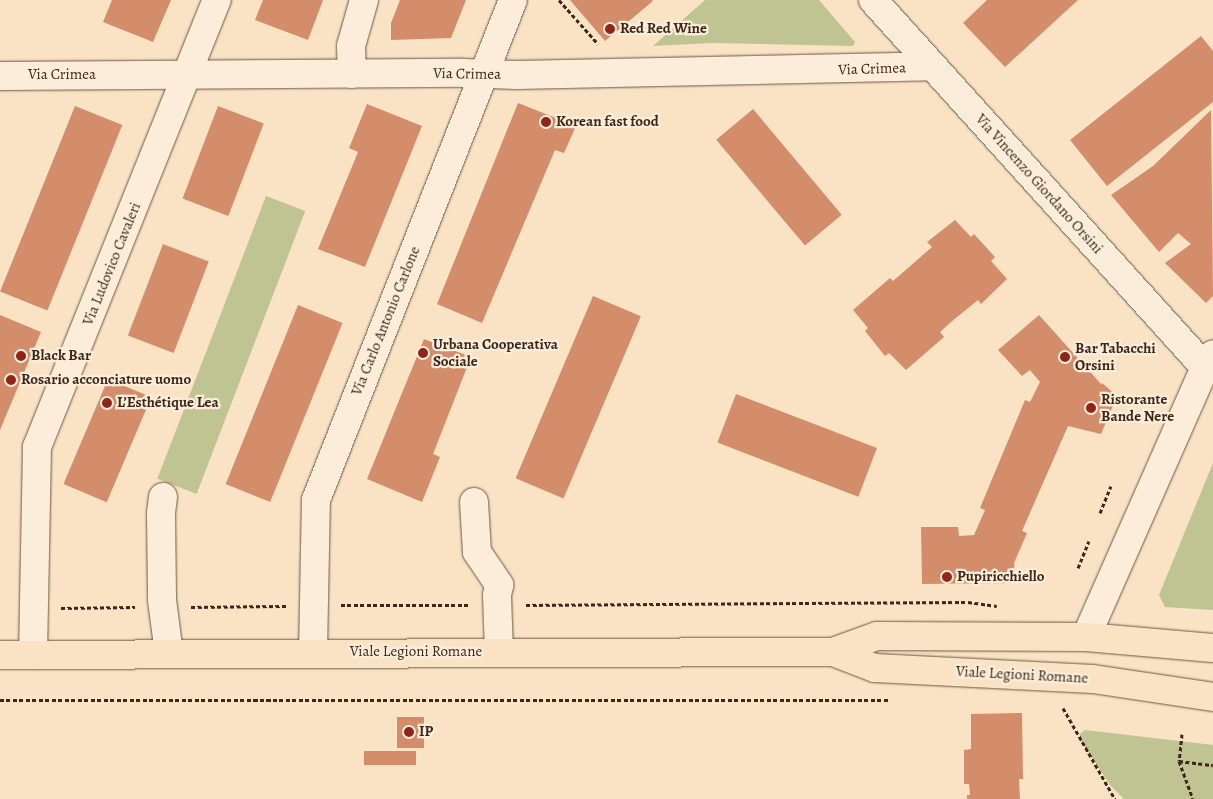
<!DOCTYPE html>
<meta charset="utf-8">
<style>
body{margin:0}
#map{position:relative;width:1213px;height:799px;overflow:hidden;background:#f9e3c4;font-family:Alegreya,serif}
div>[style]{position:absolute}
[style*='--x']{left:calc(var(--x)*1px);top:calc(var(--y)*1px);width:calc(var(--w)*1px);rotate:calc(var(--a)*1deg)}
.green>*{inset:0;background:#c0c392;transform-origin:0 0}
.building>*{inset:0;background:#d48d6b;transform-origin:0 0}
.path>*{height:3px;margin-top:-1.5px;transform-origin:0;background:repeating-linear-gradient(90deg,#3c271a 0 4px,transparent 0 6.5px)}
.roads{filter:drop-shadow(0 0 1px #6b5644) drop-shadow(0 0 1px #6b5644)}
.minor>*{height:28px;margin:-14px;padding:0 14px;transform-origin:14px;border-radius:14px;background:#fbedd9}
.major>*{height:28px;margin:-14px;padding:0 14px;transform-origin:14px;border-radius:14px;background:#f9e3c4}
.dots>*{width:14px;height:14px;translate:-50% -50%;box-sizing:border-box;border:2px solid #fbedd9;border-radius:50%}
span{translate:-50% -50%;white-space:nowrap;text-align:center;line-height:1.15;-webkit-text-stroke:4.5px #fbedd9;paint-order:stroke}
.poi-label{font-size:15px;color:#3c271a;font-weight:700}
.left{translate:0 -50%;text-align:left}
.street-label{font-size:15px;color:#3c271a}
</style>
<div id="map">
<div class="green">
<div style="clip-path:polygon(705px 0,819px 0,855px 42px,853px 46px,712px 43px,653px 46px)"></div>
<div style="left:266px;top:196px;width:42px;height:303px;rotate:21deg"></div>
<div style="clip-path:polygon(1213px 463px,1213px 610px,1165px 607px,1159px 595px)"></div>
<div style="clip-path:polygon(1085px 730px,1213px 745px,1213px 799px,1124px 799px,1111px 786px,1079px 739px,1080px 734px)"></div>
</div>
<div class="building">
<div style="clip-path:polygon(112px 0,171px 0,153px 42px,103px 22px)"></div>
<div style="clip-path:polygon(263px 0,323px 0,308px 40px,255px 20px)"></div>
<div style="clip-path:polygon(400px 0,466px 0,451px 38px,391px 40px,391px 23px)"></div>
<div style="clip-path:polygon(570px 0,652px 0,653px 1px,605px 41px)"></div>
<div style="clip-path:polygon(987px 0,1078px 0,1005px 67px,963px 23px)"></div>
<div style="clip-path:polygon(1201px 36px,1213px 51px,1213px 102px,1107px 186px,1070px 140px)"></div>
<div style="clip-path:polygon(518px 103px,576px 126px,564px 153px,555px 150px,482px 323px,437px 304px)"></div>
<div style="clip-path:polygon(367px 104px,422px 126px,365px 267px,318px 249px,358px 152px,349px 148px)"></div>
<div style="left:75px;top:106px;width:51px;height:200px;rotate:22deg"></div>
<div style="left:218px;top:106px;width:49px;height:99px;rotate:21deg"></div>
<div style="left:753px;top:109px;width:138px;height:48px;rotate:50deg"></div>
<div style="clip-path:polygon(1211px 110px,1213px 296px,1206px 303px,1165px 263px,1191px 244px,1178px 233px,1159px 252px,1111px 195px,1153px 166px)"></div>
<div style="clip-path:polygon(955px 220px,971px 237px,974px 234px,995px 257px,991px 261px,1007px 279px,981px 304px,978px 300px,951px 322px,940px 332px,944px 337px,906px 370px,889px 353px,885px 356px,865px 331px,868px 328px,853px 310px,890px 278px,893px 281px,932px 247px,927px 242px)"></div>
<div style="left:163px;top:244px;width:49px;height:98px;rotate:21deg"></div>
<div style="left:593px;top:296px;width:52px;height:198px;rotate:23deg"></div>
<div style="left:298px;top:305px;width:48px;height:193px;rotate:22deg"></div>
<div style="clip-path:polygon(0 315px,41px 332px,0 430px)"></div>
<div style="clip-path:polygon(1039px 315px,1101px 384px,1102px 383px,1117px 396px,1101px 434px,1068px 426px,1022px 531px,1027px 533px,1014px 563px,1016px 583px,922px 584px,921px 527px,958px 527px,959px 536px,974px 535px,985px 510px,980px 508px,1025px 400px,1030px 402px,1040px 382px,1030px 370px,1022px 376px,998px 350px)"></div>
<div style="clip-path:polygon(424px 339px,471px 357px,433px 454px,440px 457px,422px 502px,367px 479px)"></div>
<div style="left:108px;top:379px;width:47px;height:114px;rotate:23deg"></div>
<div style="left:736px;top:394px;width:151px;height:52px;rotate:21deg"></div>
<div style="clip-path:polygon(1022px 713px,1023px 779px,1019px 779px,1020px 799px,967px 799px,967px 795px,970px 795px,969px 784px,964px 784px,964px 750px,971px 749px,971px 714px)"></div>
<div style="left:397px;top:717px;width:27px;height:31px"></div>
<div style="left:364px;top:751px;width:52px;height:14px"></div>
</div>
<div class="path">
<div style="--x:559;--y:0;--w:59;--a:48.4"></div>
<div style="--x:1100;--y:513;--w:29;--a:-68"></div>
<div style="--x:1078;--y:568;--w:29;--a:-68"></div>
<div style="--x:341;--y:605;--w:129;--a:0"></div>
<div style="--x:526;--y:605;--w:442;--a:-0.4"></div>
<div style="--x:968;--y:602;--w:29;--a:8"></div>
<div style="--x:191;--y:607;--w:96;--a:-0.6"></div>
<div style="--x:61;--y:608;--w:74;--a:-0.8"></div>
<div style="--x:0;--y:700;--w:889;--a:0"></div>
<div style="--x:1063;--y:708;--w:105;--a:60.3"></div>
<div style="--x:1182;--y:734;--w:27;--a:96"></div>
<div style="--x:1179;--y:761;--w:40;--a:69.8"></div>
<div style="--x:1179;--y:761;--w:34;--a:7"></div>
</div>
<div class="roads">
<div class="minor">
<div style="--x:873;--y:0;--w:495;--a:47.9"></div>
<div style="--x:352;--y:74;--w:28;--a:-92"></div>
<div style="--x:351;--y:46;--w:48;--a:-74.2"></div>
<div style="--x:0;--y:76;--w:463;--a:-0.4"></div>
<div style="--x:463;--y:73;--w:54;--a:2.1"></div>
<div style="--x:517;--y:75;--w:416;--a:-1.2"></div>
<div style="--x:163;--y:497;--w:17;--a:97"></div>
<div style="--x:161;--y:514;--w:86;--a:89.3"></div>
<div style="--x:162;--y:600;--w:54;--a:82.6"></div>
<div style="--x:474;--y:502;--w:50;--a:86.6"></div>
<div style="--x:477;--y:552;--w:40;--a:56"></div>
<div style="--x:499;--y:585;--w:10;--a:101"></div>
<div style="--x:497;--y:595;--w:57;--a:88"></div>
<div style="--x:1086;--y:637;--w:295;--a:-66.2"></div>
<div style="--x:1205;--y:367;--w:15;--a:-58"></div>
<div style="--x:313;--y:653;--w:153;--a:-88.9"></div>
<div style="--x:316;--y:500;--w:537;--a:-68.5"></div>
<div style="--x:33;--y:655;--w:208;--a:-88.9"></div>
<div style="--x:37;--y:447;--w:482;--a:-68.1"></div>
</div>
<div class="major">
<div style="--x:833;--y:652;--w:47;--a:-20"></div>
<div style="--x:877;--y:636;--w:209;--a:0.3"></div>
<div style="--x:1086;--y:637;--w:127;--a:5"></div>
<div style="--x:0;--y:655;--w:833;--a:-0.21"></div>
<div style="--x:833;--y:652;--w:45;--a:20.9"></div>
<div style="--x:875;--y:668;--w:218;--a:2.9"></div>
<div style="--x:1093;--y:679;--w:121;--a:8.5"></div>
</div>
</div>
<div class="dots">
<div style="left:610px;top:29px;background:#8f2418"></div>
<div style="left:546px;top:122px;background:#8f2418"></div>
<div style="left:423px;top:353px;background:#8f2418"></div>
<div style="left:21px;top:356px;background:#8f2418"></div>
<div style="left:1065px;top:357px;background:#8f2418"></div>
<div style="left:11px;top:380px;background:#8f2418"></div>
<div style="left:107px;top:403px;background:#8f2418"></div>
<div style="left:1091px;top:408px;background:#8f2418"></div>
<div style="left:947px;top:577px;background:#8f2418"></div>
<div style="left:409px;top:732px;background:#8f2418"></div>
</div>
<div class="poi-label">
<span class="left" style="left:620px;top:29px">Red Red Wine</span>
<span class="left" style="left:556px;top:122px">Korean fast food</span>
<span class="left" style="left:433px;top:353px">Urbana Cooperativa<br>Sociale</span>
<span class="left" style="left:1075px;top:357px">Bar Tabacchi<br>Orsini</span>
<span class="left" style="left:31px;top:356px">Black Bar</span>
<span class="left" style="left:21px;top:380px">Rosario acconciature uomo</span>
<span class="left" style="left:1101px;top:408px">Ristorante<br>Bande Nere</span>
<span class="left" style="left:117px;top:403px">L’Esthétique Lea</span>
<span class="left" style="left:957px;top:577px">Pupiricchiello</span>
<span class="left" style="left:419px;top:732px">IP</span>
</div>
<div class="street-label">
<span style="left:872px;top:69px;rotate:-2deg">Via Crimea</span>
<span style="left:467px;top:74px;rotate:1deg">Via Crimea</span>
<span style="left:62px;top:75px">Via Crimea</span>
<span style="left:1039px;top:184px;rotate:48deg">Via Vincenzo Giordano Orsini</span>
<span style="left:112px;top:264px;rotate:-68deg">Via Ludovico Cavaleri</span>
<span style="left:386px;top:321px;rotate:-68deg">Via Carlo Antonio Carlone</span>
<span style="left:416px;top:652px">Viale Legioni Romane</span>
<span style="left:1022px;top:675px;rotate:3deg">Viale Legioni Romane</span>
</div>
</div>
